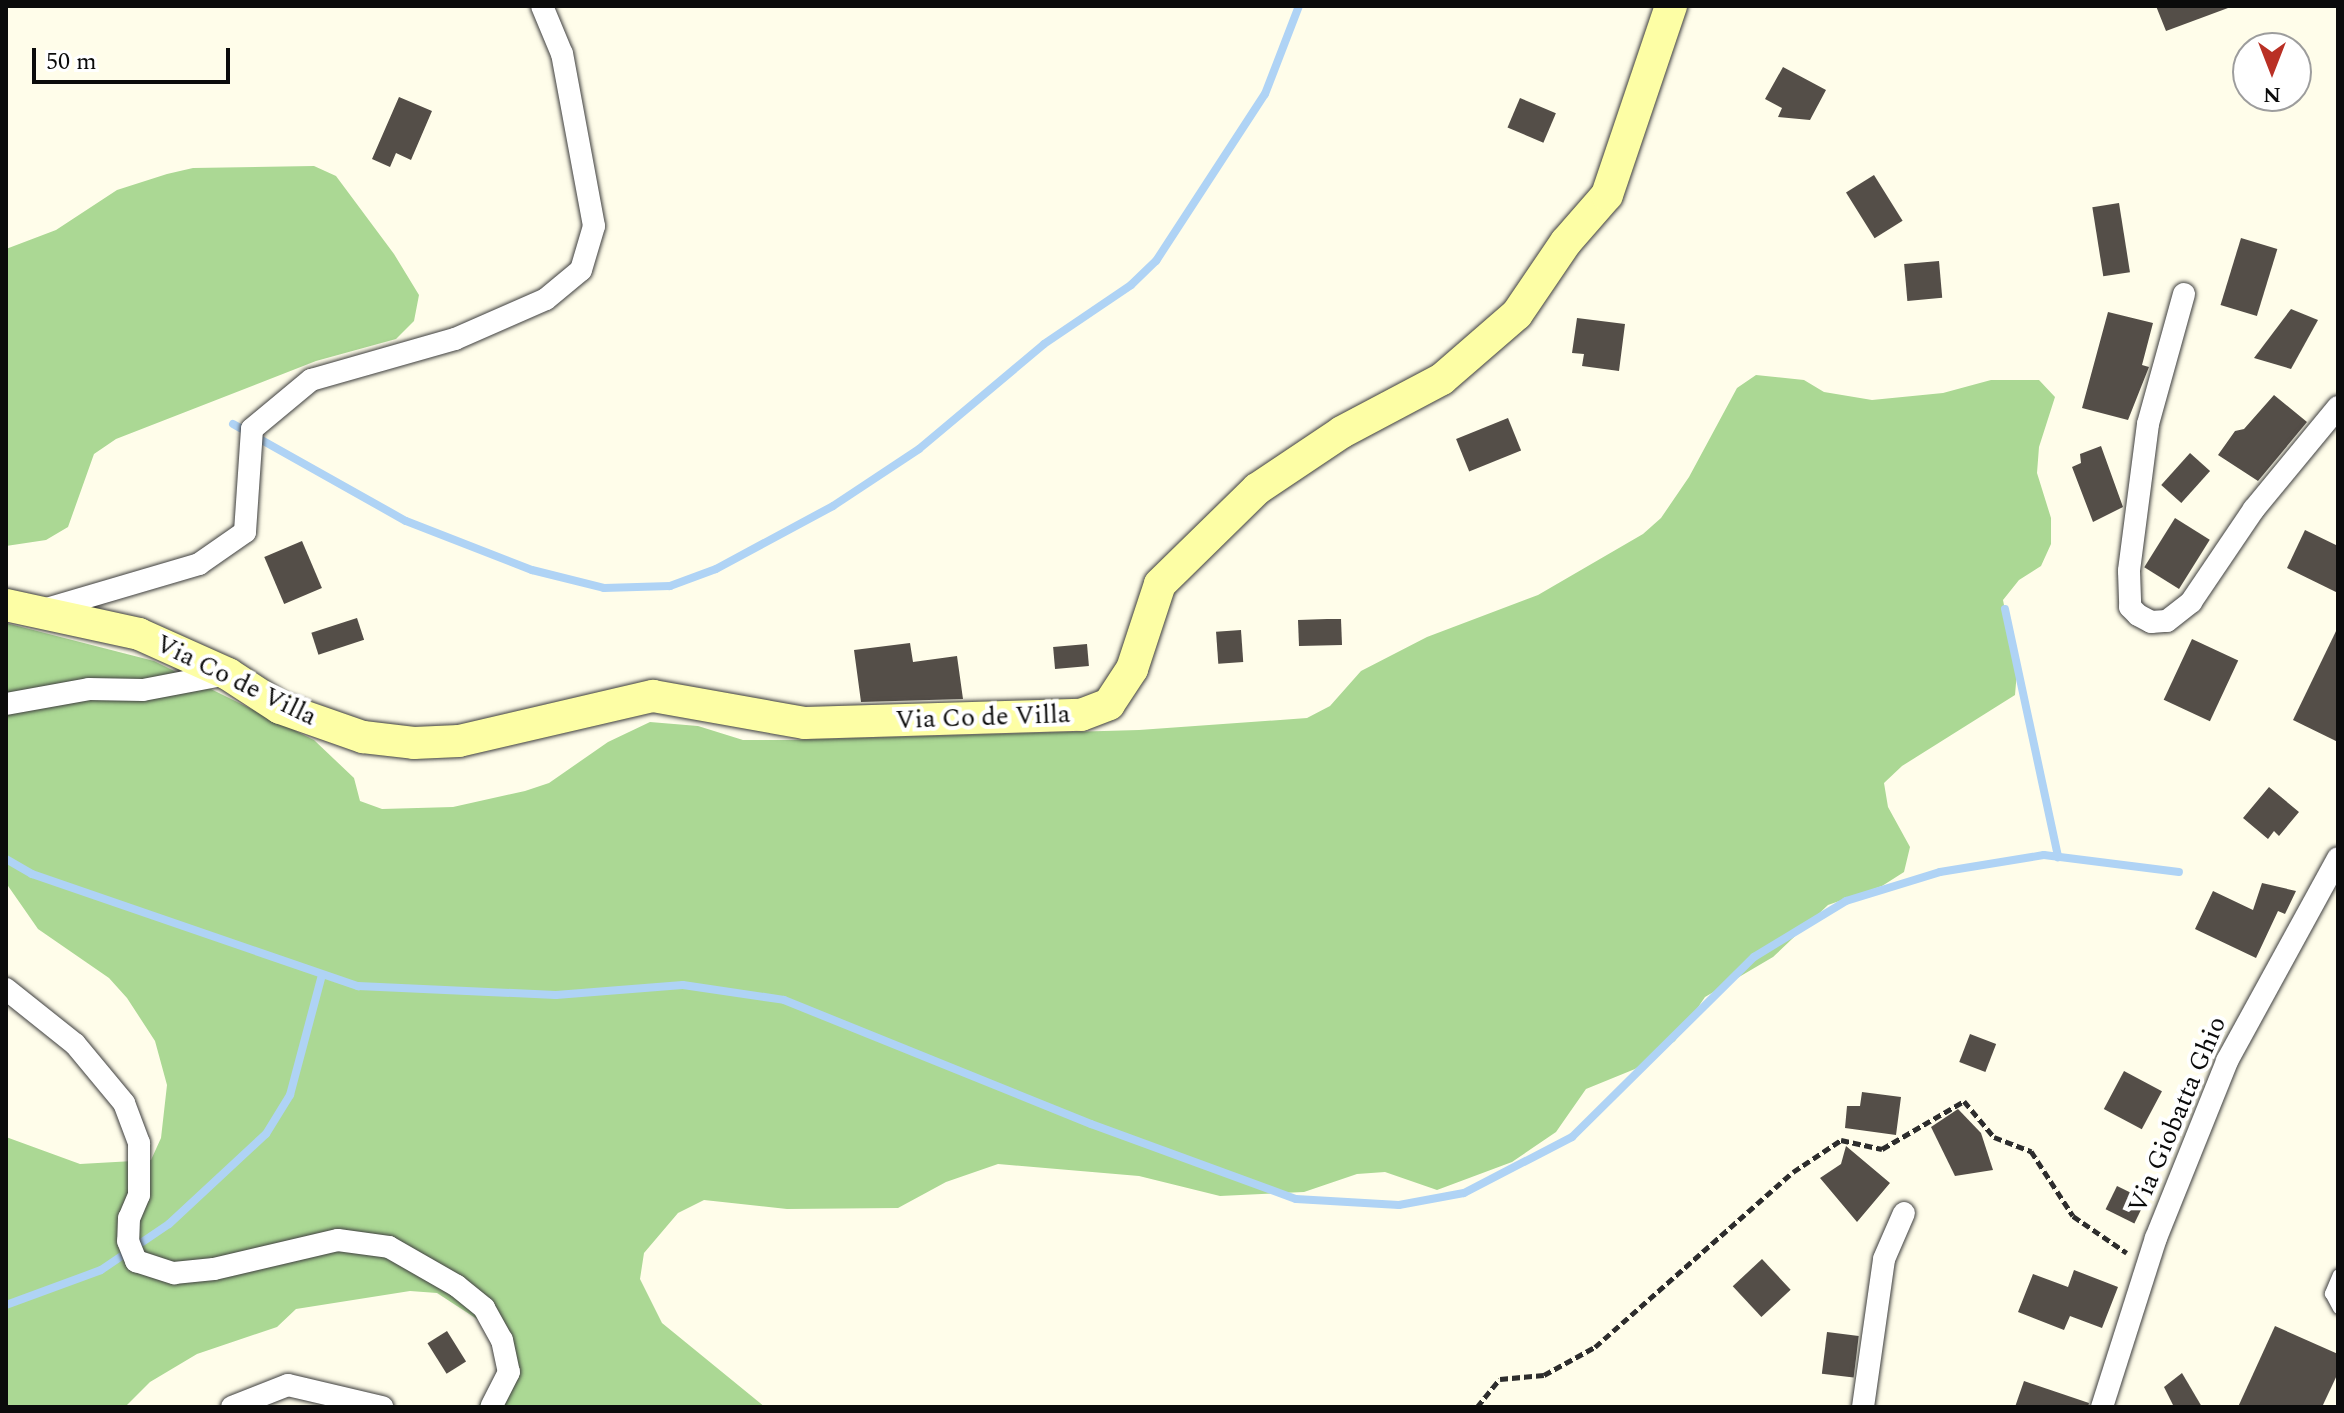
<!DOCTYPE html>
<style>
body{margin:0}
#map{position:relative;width:2344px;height:1413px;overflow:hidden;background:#fffdea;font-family:Spectral,serif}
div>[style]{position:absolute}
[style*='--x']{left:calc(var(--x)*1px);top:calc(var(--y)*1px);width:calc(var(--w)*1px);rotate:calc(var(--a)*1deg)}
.forest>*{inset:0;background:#abd894}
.stream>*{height:8px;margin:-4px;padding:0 4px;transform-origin:4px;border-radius:4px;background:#afd3f5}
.building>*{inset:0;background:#544e48;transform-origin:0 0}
.path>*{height:5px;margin-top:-2.5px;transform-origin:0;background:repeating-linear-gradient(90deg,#2d2d2d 0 8px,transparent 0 12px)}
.roads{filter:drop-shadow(0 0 2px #3e3e3e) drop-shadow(0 0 2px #3e3e3e)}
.lane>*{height:11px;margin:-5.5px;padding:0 5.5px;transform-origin:5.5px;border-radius:5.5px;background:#fff}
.street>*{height:22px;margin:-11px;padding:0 11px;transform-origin:11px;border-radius:11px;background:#fff}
.secondary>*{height:32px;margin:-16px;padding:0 16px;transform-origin:16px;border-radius:16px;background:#fdfea5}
span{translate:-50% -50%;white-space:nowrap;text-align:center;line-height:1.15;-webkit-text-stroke:8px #fff;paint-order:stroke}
.street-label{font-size:26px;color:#0b0b0b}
.frame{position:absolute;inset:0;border:8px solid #0b0b0b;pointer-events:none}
.north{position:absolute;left:2232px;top:32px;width:80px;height:80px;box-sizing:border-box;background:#fff;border:2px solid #9d9d9d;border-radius:50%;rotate:180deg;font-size:22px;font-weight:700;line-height:32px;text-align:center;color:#0b0b0b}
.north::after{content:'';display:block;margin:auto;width:28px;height:36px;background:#b93025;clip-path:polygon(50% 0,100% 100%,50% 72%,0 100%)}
.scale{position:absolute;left:32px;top:48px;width:198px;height:36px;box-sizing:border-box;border:4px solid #0b0b0b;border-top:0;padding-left:10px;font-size:24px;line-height:28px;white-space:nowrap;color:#0b0b0b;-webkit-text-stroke:6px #fff;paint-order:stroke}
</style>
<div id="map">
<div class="forest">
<div style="clip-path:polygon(314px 166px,336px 176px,394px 254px,419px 295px,414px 321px,396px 339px,316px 361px,116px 439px,94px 454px,68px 527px,46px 540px,6px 546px,6px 249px,56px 230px,117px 190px,167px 174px,193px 168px)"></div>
<div style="clip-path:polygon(1756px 375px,1804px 380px,1824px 392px,1872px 400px,1943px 393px,1991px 380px,2039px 380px,2055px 397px,2039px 447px,2037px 473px,2051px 518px,2051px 544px,2041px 566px,2019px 580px,2003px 600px,2017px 671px,2015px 695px,1902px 766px,1884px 783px,1888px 807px,1910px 847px,1904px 872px,1882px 886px,1828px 905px,1773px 957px,1705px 997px,1675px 1041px,1635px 1069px,1586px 1089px,1556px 1132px,1512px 1162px,1437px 1190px,1385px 1172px,1357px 1174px,1304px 1192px,1220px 1196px,1139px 1176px,998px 1164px,946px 1182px,898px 1208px,787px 1209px,704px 1200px,678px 1213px,644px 1253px,640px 1279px,662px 1323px,765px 1407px,478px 1407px,499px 1372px,497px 1346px,483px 1323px,437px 1293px,410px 1291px,296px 1309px,277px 1327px,197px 1354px,150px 1382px,125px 1407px,6px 1407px,6px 1137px,80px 1164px,151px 1160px,161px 1138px,167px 1085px,155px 1041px,127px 998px,109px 978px,38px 929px,6px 883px,6px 623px,154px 661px,314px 740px,354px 778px,360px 801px,382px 809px,453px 807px,525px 791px,549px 783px,608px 742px,650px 722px,698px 726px,743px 740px,793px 740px,1139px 730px,1307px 718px,1330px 706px,1361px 671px,1427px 637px,1538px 595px,1643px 534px,1661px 518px,1689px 477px,1737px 388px)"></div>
</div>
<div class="stream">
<div style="--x:233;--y:424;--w:198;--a:29.3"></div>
<div style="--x:406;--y:521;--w:135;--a:21.3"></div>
<div style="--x:532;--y:570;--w:74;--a:14"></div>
<div style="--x:604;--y:588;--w:66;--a:-1.7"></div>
<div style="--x:670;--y:586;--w:49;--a:-20.3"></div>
<div style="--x:716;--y:569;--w:133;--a:-28.3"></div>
<div style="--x:833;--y:506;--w:103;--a:-33.5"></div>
<div style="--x:919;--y:449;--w:163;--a:-40"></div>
<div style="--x:1044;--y:344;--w:105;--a:-34.1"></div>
<div style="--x:1131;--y:285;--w:35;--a:-44"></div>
<div style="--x:1156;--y:261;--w:199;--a:-56.9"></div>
<div style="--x:1265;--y:94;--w:94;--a:-68.9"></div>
<div style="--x:2005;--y:609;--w:254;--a:77.9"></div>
<div style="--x:6;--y:859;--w:30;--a:30"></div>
<div style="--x:32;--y:874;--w:345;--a:19"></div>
<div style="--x:358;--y:986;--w:198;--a:2.6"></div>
<div style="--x:556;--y:995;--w:127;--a:-4.5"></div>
<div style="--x:683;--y:985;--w:102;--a:8.4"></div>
<div style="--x:784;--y:1000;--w:331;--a:22"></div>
<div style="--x:1091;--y:1124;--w:218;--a:20.1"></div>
<div style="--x:1296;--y:1199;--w:103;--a:3.3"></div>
<div style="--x:1399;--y:1205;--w:66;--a:-10.5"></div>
<div style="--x:1464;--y:1193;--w:122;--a:-27.4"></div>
<div style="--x:1572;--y:1137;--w:256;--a:-44.7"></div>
<div style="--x:1754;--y:957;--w:108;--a:-31.3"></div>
<div style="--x:1846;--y:901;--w:98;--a:-17.1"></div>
<div style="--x:1940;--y:872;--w:105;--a:-9.3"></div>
<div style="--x:2044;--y:855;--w:136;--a:7.2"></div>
<div style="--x:6;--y:1305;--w:101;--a:-20.2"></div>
<div style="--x:101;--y:1270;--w:82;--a:-34.1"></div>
<div style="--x:169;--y:1224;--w:132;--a:-42.9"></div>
<div style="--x:266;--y:1134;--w:46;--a:-58.4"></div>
<div style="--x:290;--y:1095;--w:124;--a:-75.1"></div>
</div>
<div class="building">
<div style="clip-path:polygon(2156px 6px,2227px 6px,2228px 8px,2166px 31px)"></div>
<div style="clip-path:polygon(1783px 67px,1826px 90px,1810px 120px,1778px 117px,1782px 108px,1765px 99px)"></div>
<div style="clip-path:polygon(399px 97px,432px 111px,411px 160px,396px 153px,390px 167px,372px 159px)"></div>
<div style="left:1520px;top:98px;width:39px;height:32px;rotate:23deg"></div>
<div style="left:1874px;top:175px;width:54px;height:33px;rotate:58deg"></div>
<div style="left:2119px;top:203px;width:70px;height:27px;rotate:81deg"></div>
<div style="left:2241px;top:238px;width:38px;height:70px;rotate:17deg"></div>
<div style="left:1939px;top:261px;width:37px;height:35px;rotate:85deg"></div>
<div style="clip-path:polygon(2291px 309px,2318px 320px,2291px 369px,2254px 358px)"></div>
<div style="clip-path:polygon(2108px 312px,2153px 323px,2142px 365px,2149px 367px,2128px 420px,2082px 408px)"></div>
<div style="clip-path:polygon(1577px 318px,1625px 324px,1619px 371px,1582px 366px,1584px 354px,1572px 353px)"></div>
<div style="clip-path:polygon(2274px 395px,2307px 422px,2258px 481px,2218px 455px,2235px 431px,2244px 429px)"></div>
<div style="left:1508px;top:418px;width:35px;height:56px;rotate:68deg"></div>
<div style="clip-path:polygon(2101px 446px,2123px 507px,2093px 522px,2072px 467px,2081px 463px,2080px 454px)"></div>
<div style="left:2190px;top:453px;width:27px;height:43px;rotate:42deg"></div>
<div style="left:2175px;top:518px;width:41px;height:58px;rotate:32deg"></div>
<div style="clip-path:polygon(2305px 530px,2338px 546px,2338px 593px,2287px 568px)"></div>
<div style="left:302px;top:541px;width:51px;height:41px;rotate:67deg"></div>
<div style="left:357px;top:618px;width:23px;height:48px;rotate:72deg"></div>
<div style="clip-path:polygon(1327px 619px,1341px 619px,1342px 645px,1299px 646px,1298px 620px)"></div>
<div style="clip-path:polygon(2338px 627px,2338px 742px,2293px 720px)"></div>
<div style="left:1241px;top:630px;width:32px;height:25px;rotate:86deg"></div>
<div style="left:2192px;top:639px;width:51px;height:67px;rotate:25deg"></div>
<div style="clip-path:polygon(910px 643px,913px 662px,957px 656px,963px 699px,861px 702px,854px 650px)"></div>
<div style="left:1087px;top:644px;width:22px;height:34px;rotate:85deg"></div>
<div style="clip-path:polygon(2269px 787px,2299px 812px,2279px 836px,2274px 831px,2268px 839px,2243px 818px)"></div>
<div style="clip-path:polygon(2262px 883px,2296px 891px,2285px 914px,2278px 911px,2256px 958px,2195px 929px,2213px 891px,2253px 910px)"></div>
<div style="left:1970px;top:1034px;width:28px;height:30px;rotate:21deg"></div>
<div style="left:2124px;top:1071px;width:43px;height:43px;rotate:28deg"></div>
<div style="clip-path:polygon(1862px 1092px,1901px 1097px,1896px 1135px,1845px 1128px,1847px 1106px,1860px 1106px)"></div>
<div style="clip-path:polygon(1958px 1109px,1981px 1133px,1993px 1170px,1955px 1176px,1931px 1127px)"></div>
<div style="clip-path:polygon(1846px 1146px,1890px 1183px,1857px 1222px,1820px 1178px,1841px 1164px)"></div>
<div style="left:2117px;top:1186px;width:32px;height:26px;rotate:26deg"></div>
<div style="left:1762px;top:1259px;width:42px;height:40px;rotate:47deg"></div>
<div style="clip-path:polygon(2074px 1270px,2118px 1287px,2102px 1328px,2070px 1316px,2064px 1330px,2018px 1312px,2033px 1274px,2068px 1287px)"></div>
<div style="clip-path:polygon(2275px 1326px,2338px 1354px,2338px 1373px,2322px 1407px,2238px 1407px)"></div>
<div style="left:447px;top:1331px;width:36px;height:23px;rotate:58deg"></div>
<div style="left:1827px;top:1332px;width:32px;height:42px;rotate:7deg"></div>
<div style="clip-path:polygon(2182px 1373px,2202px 1407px,2174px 1407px,2164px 1387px)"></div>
<div style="clip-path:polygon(2024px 1381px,2089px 1403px,2088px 1407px,2015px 1407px)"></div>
</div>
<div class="path">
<div style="--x:1477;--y:1407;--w:36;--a:-51"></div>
<div style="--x:1500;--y:1379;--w:44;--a:-5.2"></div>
<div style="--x:1544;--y:1375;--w:58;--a:-28.8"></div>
<div style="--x:1595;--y:1347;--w:264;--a:-41.5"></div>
<div style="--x:1793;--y:1172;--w:58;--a:-33.7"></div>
<div style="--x:1841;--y:1140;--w:42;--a:12.4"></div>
<div style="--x:1882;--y:1149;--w:95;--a:-30.3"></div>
<div style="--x:1964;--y:1101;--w:47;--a:50.2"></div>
<div style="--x:1994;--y:1137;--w:40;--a:21"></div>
<div style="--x:2031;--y:1151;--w:77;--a:57.1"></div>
<div style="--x:2073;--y:1216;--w:65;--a:34.4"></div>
</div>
<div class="roads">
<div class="lane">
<div style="--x:2338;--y:1274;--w:21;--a:113"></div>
<div style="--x:2330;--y:1293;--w:17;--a:62"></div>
</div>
<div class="street">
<div style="--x:2184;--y:294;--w:135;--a:105.5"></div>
<div style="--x:2148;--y:424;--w:148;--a:97.4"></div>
<div style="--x:2129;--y:571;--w:36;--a:88"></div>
<div style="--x:2130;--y:607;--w:11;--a:45"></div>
<div style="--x:2138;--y:615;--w:15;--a:28"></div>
<div style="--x:2151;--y:622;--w:16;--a:-4"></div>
<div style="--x:2167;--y:621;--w:31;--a:-38"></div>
<div style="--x:2191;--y:602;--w:112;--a:-55.9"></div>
<div style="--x:2254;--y:509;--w:132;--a:-50.5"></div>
<div style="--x:43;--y:610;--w:163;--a:-16.4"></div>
<div style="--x:199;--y:564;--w:56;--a:-34.8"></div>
<div style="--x:245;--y:532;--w:103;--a:-86.1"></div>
<div style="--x:252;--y:429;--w:77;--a:-39.7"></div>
<div style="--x:311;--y:380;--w:150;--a:-15.9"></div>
<div style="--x:455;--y:339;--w:99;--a:-23.7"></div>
<div style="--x:546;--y:299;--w:45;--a:-39.6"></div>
<div style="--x:581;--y:270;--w:46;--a:-73.5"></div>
<div style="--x:594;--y:226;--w:175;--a:-100.5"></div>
<div style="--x:562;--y:54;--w:52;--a:-112.6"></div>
<div style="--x:6;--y:704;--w:84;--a:-10.2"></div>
<div style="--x:89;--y:689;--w:54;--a:1.1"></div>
<div style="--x:143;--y:690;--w:86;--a:-10.8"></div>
<div style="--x:6;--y:989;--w:88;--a:38.6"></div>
<div style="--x:75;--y:1044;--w:77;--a:50.3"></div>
<div style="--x:124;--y:1103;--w:43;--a:69.4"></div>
<div style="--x:139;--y:1143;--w:52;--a:90"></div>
<div style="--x:139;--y:1195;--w:25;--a:113"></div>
<div style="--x:129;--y:1218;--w:23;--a:92"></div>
<div style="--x:128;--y:1241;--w:22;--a:68"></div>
<div style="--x:136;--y:1261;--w:40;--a:18"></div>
<div style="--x:174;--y:1273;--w:40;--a:-5.7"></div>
<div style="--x:214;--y:1269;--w:127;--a:-13.2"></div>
<div style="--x:338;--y:1240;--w:51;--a:7.8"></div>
<div style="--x:389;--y:1247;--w:78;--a:29.8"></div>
<div style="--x:457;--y:1286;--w:35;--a:39"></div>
<div style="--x:484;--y:1308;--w:37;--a:61"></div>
<div style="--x:502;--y:1340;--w:33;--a:78"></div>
<div style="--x:509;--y:1372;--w:39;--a:117"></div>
<div style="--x:232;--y:1407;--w:60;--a:-21.4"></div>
<div style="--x:288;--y:1385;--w:97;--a:13.2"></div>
<div style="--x:1863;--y:1407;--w:149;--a:-81.9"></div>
<div style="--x:1884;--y:1259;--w:50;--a:-66.5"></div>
<div style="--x:2102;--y:1407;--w:177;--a:-72.3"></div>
<div style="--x:2156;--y:1238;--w:191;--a:-68.1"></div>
<div style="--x:2227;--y:1061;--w:231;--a:-61.3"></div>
</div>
<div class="secondary">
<div style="--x:6;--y:605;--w:136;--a:12.3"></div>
<div style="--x:139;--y:634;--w:98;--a:24.2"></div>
<div style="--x:228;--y:674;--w:62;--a:33.2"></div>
<div style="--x:280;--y:708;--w:88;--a:19.3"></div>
<div style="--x:363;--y:737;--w:51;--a:6.7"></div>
<div style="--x:414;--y:743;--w:45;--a:-2.5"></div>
<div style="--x:459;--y:741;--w:199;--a:-13.1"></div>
<div style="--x:653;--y:696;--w:154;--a:10.1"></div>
<div style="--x:805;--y:723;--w:276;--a:-1.7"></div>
<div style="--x:1081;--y:715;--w:30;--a:-21"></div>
<div style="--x:1109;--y:704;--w:42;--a:-56.7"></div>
<div style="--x:1132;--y:669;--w:89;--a:-71.8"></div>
<div style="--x:1160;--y:584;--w:136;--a:-44.4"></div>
<div style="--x:1257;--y:489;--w:102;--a:-33.8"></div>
<div style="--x:1342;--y:432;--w:113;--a:-27.9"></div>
<div style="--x:1442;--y:379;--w:99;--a:-40.9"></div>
<div style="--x:1517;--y:314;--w:87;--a:-55.8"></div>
<div style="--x:1566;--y:242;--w:62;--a:-48.9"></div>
<div style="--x:1607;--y:195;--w:200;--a:-71.3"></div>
</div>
</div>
<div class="street-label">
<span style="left:236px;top:681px;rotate:26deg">Via Co de Villa</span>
<span style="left:983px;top:718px;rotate:-2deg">Via Co de Villa</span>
<span style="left:2178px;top:1115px;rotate:-67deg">Via Giobatta Ghio</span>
</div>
<div class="frame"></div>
<div class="north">N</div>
<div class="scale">50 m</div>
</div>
